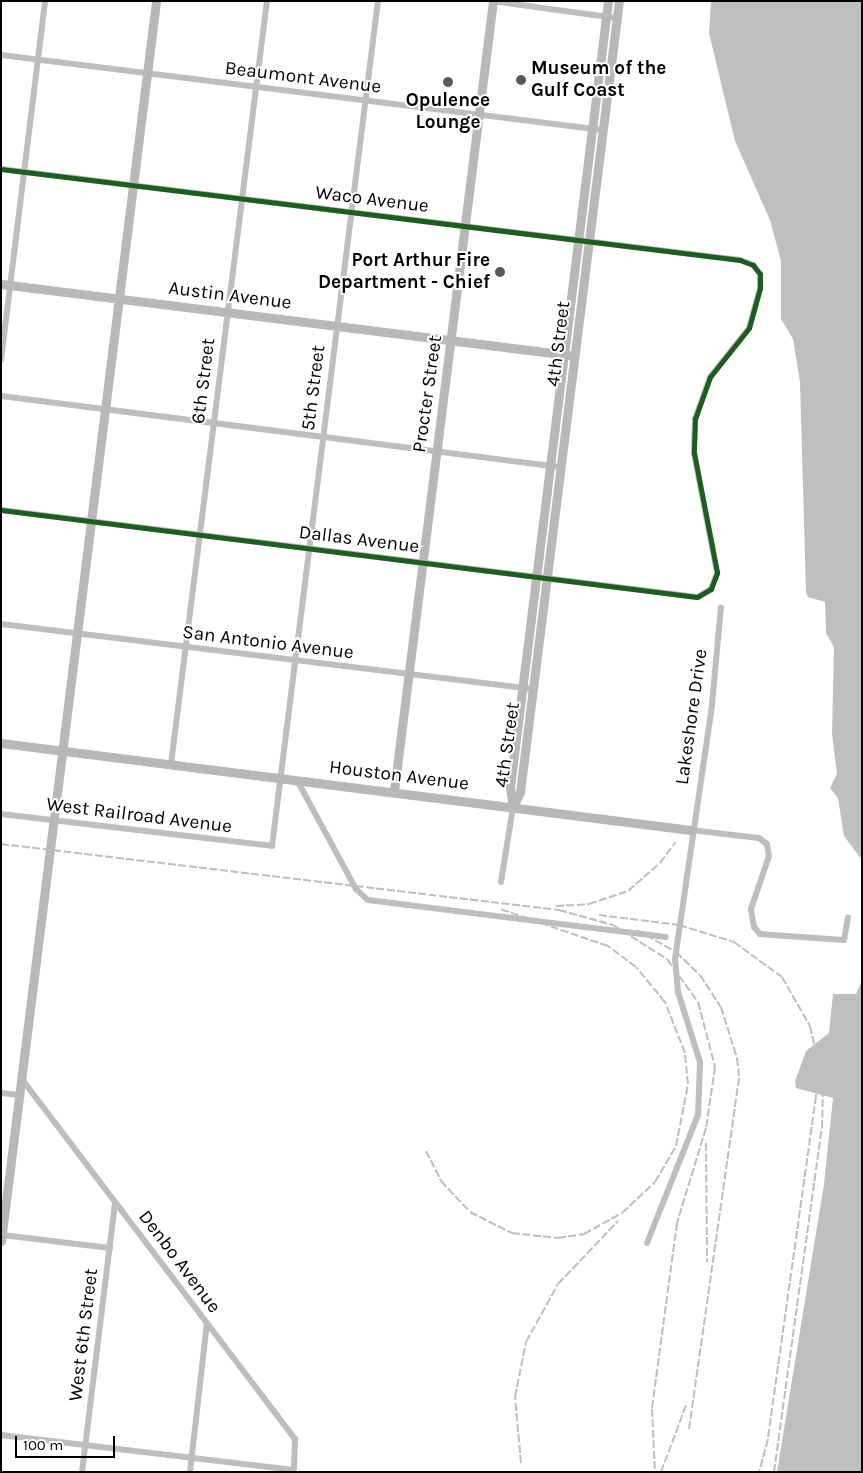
<!DOCTYPE html>
<style>
body{margin:0}
#map{position:relative;width:863px;height:1473px;overflow:hidden;background:#fff;font-family:Karla,sans-serif}
div>[style]{position:absolute}
[style*='--x']{left:calc(var(--x)*1px);top:calc(var(--y)*1px);width:calc(var(--w)*1px);rotate:calc(var(--a)*1deg)}
.water>*{inset:0;background:#bfbfbf}
.street>*{height:6px;margin:-3px;padding:0 3px;transform-origin:3px;border-radius:3px;background:#bebebe}
.secondary>*{height:9px;margin:-4.5px;padding:0 4.5px;transform-origin:4.5px;border-radius:4.5px;background:#b8b8b8}
.rail>*{height:2px;margin-top:-1px;transform-origin:0;background:repeating-linear-gradient(90deg,#bebebe 0 8px,transparent 0 10.5px)}
.cycleway>*{height:5px;margin:-2.5px;padding:0 2.5px;transform-origin:2.5px;border-radius:2.5px;background:#1b5e20}
.dots>*{width:14px;height:14px;translate:-50% -50%;box-sizing:border-box;border:2px solid #fff;border-radius:50%}
span{translate:-50% -50%;white-space:nowrap;text-align:center;line-height:1.15;-webkit-text-stroke:4px #fff;paint-order:stroke}
.poi-label{font-size:19px;color:#000;font-weight:700}
.left{translate:0 -50%;text-align:left}
.right{translate:-100% -50%;text-align:right}
.street-label{font-size:19px;color:#000}
.frame{position:absolute;inset:0;border:2px solid #000;pointer-events:none}
.scale{position:absolute;left:15px;top:1436px;width:100px;height:22px;box-sizing:border-box;border:2px solid #000;border-top:0;padding-left:6px;font-size:15px;line-height:18px;white-space:nowrap;color:#000;-webkit-text-stroke:4px #fff;paint-order:stroke}
</style>
<div id="map">
<div class="water">
<div style="clip-path:polygon(711px 1px,862px 1px,862px 860px,844px 836px,838px 798px,830px 788px,837px 774px,832px 734px,834px 647px,826px 633px,825px 602px,808px 597px,806px 592px,800px 382px,793px 339px,781px 319px,781px 261px,770px 220px,735px 141px,709px 33px)"></div>
<div style="clip-path:polygon(862px 980px,862px 1472px,777px 1472px,824px 1184px,833px 1098px,796px 1088px,795px 1081px,806px 1051px,829px 1033px,833px 994px,856px 994px)"></div>
</div>
<div class="street">
<div style="--x:492;--y:1;--w:125;--a:7.8"></div>
<div style="--x:1;--y:55;--w:606;--a:7.11"></div>
<div style="--x:1;--y:169;--w:745;--a:7.02"></div>
<div style="--x:740;--y:260;--w:14;--a:21"></div>
<div style="--x:753;--y:265;--w:11;--a:52"></div>
<div style="--x:760;--y:274;--w:14;--a:90"></div>
<div style="--x:760;--y:288;--w:41;--a:105.4"></div>
<div style="--x:749;--y:328;--w:63;--a:128.5"></div>
<div style="--x:710;--y:377;--w:45;--a:109.7"></div>
<div style="--x:695;--y:419;--w:34;--a:92"></div>
<div style="--x:694;--y:453;--w:122;--a:79.1"></div>
<div style="--x:717;--y:573;--w:17;--a:111"></div>
<div style="--x:711;--y:589;--w:16;--a:150"></div>
<div style="--x:697;--y:597;--w:701;--a:-172.87"></div>
<div style="--x:1;--y:360;--w:362;--a:-83"></div>
<div style="--x:1;--y:396;--w:563;--a:7.24"></div>
<div style="--x:1;--y:624;--w:535;--a:6.98"></div>
<div style="--x:171;--y:764;--w:769;--a:-82.83"></div>
<div style="--x:297;--y:780;--w:124;--a:61.6"></div>
<div style="--x:356;--y:889;--w:16;--a:43"></div>
<div style="--x:368;--y:900;--w:300;--a:7.1"></div>
<div style="--x:1;--y:814;--w:273;--a:6.7"></div>
<div style="--x:272;--y:846;--w:852;--a:-82.85"></div>
<div style="--x:691;--y:830;--w:68;--a:6.7"></div>
<div style="--x:759;--y:838;--w:10;--a:37"></div>
<div style="--x:767;--y:844;--w:12;--a:81"></div>
<div style="--x:769;--y:856;--w:56;--a:108.8"></div>
<div style="--x:751;--y:909;--w:18;--a:81"></div>
<div style="--x:754;--y:927;--w:9;--a:49"></div>
<div style="--x:760;--y:934;--w:84;--a:4.1"></div>
<div style="--x:844;--y:940;--w:23;--a:-80"></div>
<div style="--x:501;--y:882;--w:76;--a:-80.9"></div>
<div style="--x:21;--y:1078;--w:453;--a:52.8"></div>
<div style="--x:295;--y:1439;--w:33;--a:92"></div>
<div style="--x:1;--y:1093;--w:18;--a:6"></div>
<div style="--x:2;--y:1235;--w:109;--a:6.9"></div>
<div style="--x:647;--y:1243;--w:138;--a:-68.3"></div>
<div style="--x:698;--y:1115;--w:53;--a:-87.8"></div>
<div style="--x:700;--y:1062;--w:73;--a:-107.4"></div>
<div style="--x:678;--y:992;--w:33;--a:-95"></div>
<div style="--x:675;--y:959;--w:258;--a:-81.7"></div>
<div style="--x:712;--y:704;--w:97;--a:-84.7"></div>
<div style="--x:1;--y:1435;--w:295;--a:6.8"></div>
<div style="--x:82;--y:1472;--w:271;--a:-83"></div>
<div style="--x:190;--y:1472;--w:150;--a:-83.5"></div>
</div>
<div class="secondary">
<div style="--x:1;--y:284;--w:572;--a:7.13"></div>
<div style="--x:1;--y:743;--w:695;--a:7.19"></div>
<div style="--x:394;--y:791;--w:796;--a:-82.86"></div>
<div style="--x:513;--y:807;--w:17;--a:-65"></div>
<div style="--x:520;--y:792;--w:797;--a:-82.87"></div>
<div style="--x:513;--y:807;--w:20;--a:-99"></div>
<div style="--x:510;--y:787;--w:792;--a:-82.89"></div>
<div style="--x:1;--y:1241;--w:1250;--a:-82.87"></div>
</div>
<div class="rail">
<div style="--x:1;--y:844;--w:562;--a:6.75"></div>
<div style="--x:559;--y:910;--w:56;--a:15.5"></div>
<div style="--x:613;--y:925;--w:64;--a:32.2"></div>
<div style="--x:667;--y:959;--w:53;--a:54.2"></div>
<div style="--x:698;--y:1002;--w:67;--a:75.3"></div>
<div style="--x:715;--y:1067;--w:62;--a:98.4"></div>
<div style="--x:706;--y:1128;--w:99;--a:107"></div>
<div style="--x:677;--y:1223;--w:188;--a:97.7"></div>
<div style="--x:652;--y:1409;--w:63;--a:87.3"></div>
<div style="--x:556;--y:906;--w:33;--a:-3"></div>
<div style="--x:589;--y:904;--w:41;--a:-18.4"></div>
<div style="--x:628;--y:891;--w:43;--a:-41.2"></div>
<div style="--x:660;--y:863;--w:26;--a:-53"></div>
<div style="--x:599;--y:915;--w:81;--a:7.1"></div>
<div style="--x:679;--y:925;--w:58;--a:17.2"></div>
<div style="--x:734;--y:942;--w:59;--a:36.1"></div>
<div style="--x:782;--y:977;--w:56;--a:60.3"></div>
<div style="--x:810;--y:1026;--w:27;--a:77"></div>
<div style="--x:816;--y:1052;--w:44;--a:90"></div>
<div style="--x:816;--y:1096;--w:346;--a:98"></div>
<div style="--x:768;--y:1439;--w:34;--a:105"></div>
<div style="--x:637;--y:930;--w:45;--a:29.4"></div>
<div style="--x:676;--y:952;--w:33;--a:44"></div>
<div style="--x:700;--y:975;--w:38;--a:57"></div>
<div style="--x:721;--y:1007;--w:53;--a:72.6"></div>
<div style="--x:737;--y:1058;--w:20;--a:84"></div>
<div style="--x:739;--y:1078;--w:356;--a:98.1"></div>
<div style="--x:706;--y:1143;--w:119;--a:89.5"></div>
<div style="--x:426;--y:1151;--w:34;--a:63"></div>
<div style="--x:441;--y:1181;--w:42;--a:46.9"></div>
<div style="--x:470;--y:1212;--w:47;--a:26.6"></div>
<div style="--x:512;--y:1233;--w:46;--a:6.2"></div>
<div style="--x:558;--y:1238;--w:26;--a:-9"></div>
<div style="--x:584;--y:1234;--w:43;--a:-28.9"></div>
<div style="--x:622;--y:1213;--w:45;--a:-43.2"></div>
<div style="--x:655;--y:1182;--w:42;--a:-59.7"></div>
<div style="--x:676;--y:1146;--w:63;--a:-79"></div>
<div style="--x:688;--y:1084;--w:31;--a:-96"></div>
<div style="--x:685;--y:1053;--w:55;--a:-111.4"></div>
<div style="--x:665;--y:1002;--w:45;--a:-129.6"></div>
<div style="--x:636;--y:967;--w:35;--a:-143"></div>
<div style="--x:608;--y:946;--w:114;--a:-161.1"></div>
<div style="--x:521;--y:1463;--w:66;--a:-95.2"></div>
<div style="--x:515;--y:1397;--w:56;--a:-78.7"></div>
<div style="--x:526;--y:1342;--w:66;--a:-61.1"></div>
<div style="--x:558;--y:1284;--w:87;--a:-46.4"></div>
<div style="--x:661;--y:1472;--w:74;--a:-69.4"></div>
<div style="--x:774;--y:1472;--w:347;--a:-82.1"></div>
<div style="--x:822;--y:1128;--w:43;--a:-88.7"></div>
</div>
<div class="cycleway">
<div style="--x:1;--y:169;--w:745;--a:7.02"></div>
<div style="--x:740;--y:260;--w:14;--a:21"></div>
<div style="--x:753;--y:265;--w:11;--a:52"></div>
<div style="--x:760;--y:274;--w:14;--a:90"></div>
<div style="--x:760;--y:288;--w:41;--a:105.4"></div>
<div style="--x:749;--y:328;--w:63;--a:128.5"></div>
<div style="--x:710;--y:377;--w:45;--a:109.7"></div>
<div style="--x:695;--y:419;--w:34;--a:92"></div>
<div style="--x:694;--y:453;--w:122;--a:79.1"></div>
<div style="--x:717;--y:573;--w:17;--a:111"></div>
<div style="--x:711;--y:589;--w:16;--a:150"></div>
<div style="--x:697;--y:597;--w:701;--a:-172.87"></div>
</div>
<div class="dots">
<div style="left:521px;top:80px;background:#595959"></div>
<div style="left:448px;top:82px;background:#595959"></div>
<div style="left:500px;top:272px;background:#595959"></div>
</div>
<div class="poi-label">
<span class="left" style="left:531px;top:80px">Museum of the<br>Gulf Coast</span>
<span style="left:448px;top:112px">Opulence<br>Lounge</span>
<span class="right" style="left:490px;top:272px">Port Arthur Fire<br>Department - Chief</span>
</div>
<div class="street-label">
<span style="left:303px;top:78px;rotate:7deg">Beaumont Avenue</span>
<span style="left:372px;top:200px;rotate:7deg">Waco Avenue</span>
<span style="left:230px;top:296px;rotate:7deg">Austin Avenue</span>
<span style="left:559px;top:344px;rotate:-83deg">4th Street</span>
<span style="left:204px;top:381px;rotate:-83deg">6th Street</span>
<span style="left:314px;top:388px;rotate:-83deg">5th Street</span>
<span style="left:428px;top:394px;rotate:-82deg">Procter Street</span>
<span style="left:359px;top:540px;rotate:7deg">Dallas Avenue</span>
<span style="left:268px;top:643px;rotate:7deg">San Antonio Avenue</span>
<span style="left:692px;top:717px;rotate:-82deg">Lakeshore Drive</span>
<span style="left:508px;top:745px;rotate:-82deg">4th Street</span>
<span style="left:399px;top:776px;rotate:7deg">Houston Avenue</span>
<span style="left:139px;top:816px;rotate:7deg">West Railroad Avenue</span>
<span style="left:179px;top:1262px;rotate:53deg">Denbo Avenue</span>
<span style="left:84px;top:1335px;rotate:-83deg">West 6th Street</span>
</div>
<div class="frame"></div>
<div class="scale">100 m</div>
</div>
